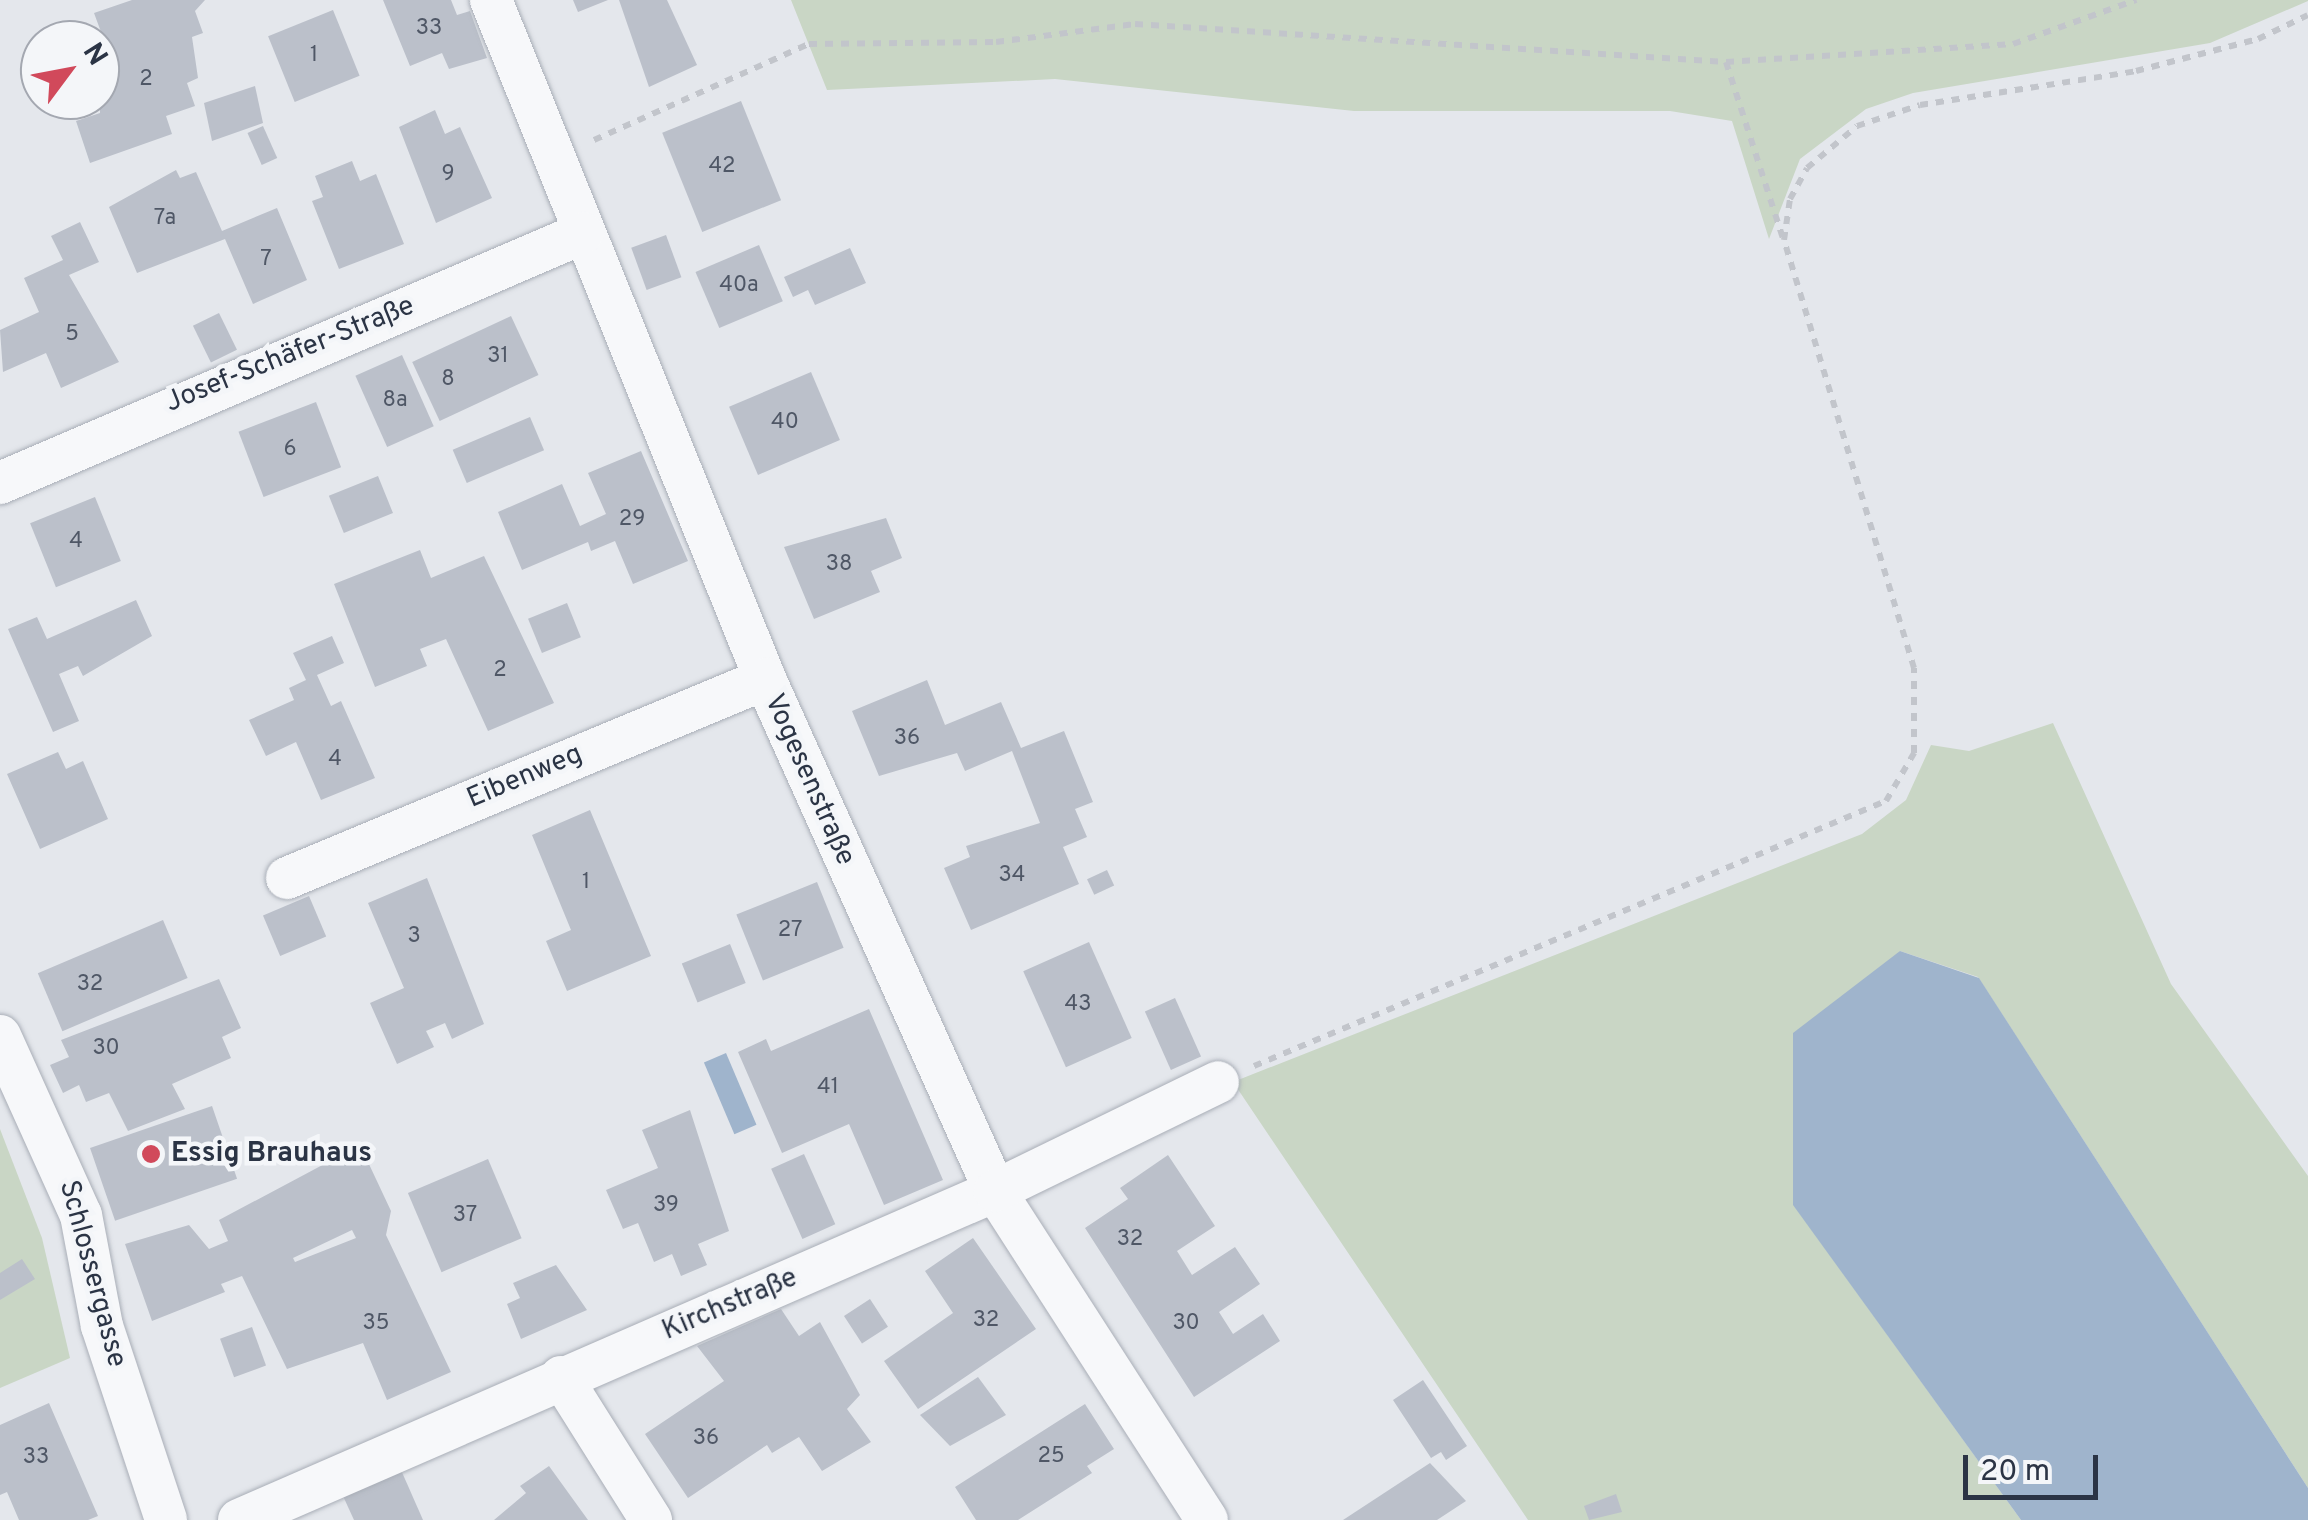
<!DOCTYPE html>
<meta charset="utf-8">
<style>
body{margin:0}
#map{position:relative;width:2308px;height:1520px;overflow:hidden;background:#e4e7ec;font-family:Overpass,sans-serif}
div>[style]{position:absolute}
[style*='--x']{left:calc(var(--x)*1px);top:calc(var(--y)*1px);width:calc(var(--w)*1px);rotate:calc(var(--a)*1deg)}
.green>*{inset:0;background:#c9d6c5}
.water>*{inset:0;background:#9fb4cc;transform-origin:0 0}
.building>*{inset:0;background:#bbc0ca;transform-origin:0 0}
.path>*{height:6px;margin-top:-3px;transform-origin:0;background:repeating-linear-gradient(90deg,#c2c5cb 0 8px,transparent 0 16px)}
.roads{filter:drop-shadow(0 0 2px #a9aeb7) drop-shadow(0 0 2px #a9aeb7)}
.minor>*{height:42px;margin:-21px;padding:0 21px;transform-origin:21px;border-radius:21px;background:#f7f8fa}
.dots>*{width:28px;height:28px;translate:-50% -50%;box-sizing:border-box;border:5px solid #f4f6f9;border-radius:50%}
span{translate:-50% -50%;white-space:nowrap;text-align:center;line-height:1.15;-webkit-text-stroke:9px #f4f6f9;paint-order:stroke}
.number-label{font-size:22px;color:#4f5766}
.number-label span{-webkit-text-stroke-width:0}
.street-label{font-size:28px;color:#2b3445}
.poi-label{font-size:28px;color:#2b3445;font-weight:700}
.left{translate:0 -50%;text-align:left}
.north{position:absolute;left:20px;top:20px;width:100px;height:100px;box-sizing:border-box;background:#f4f6f9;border:2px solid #a4a8b1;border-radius:50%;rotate:58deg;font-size:28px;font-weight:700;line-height:40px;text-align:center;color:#2b3445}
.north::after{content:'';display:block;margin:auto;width:35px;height:45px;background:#d1495b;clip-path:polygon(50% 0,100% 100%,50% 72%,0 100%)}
.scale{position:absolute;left:1963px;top:1455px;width:135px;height:45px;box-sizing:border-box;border:5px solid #2b3445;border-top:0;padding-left:12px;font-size:30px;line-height:35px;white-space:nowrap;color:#2b3445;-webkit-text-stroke:8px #f4f6f9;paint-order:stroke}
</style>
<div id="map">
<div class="green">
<div style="clip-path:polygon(791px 0,2308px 0,2308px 1px,2210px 43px,1913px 93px,1866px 109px,1800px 159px,1769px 239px,1732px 121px,1670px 111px,1354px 111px,1055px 79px,827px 90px)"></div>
<div style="clip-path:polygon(2053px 723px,2171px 984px,2308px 1176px,2308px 1488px,1978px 977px,1900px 951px,1793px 1204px,2021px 1520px,1528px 1520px,1233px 1082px,1862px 834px,1906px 800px,1931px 745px,1969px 751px)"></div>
<div style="clip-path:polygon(0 1129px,42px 1238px,70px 1358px,0 1388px)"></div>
</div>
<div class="water">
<div style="clip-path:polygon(1900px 951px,1979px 978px,2308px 1488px,2308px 1520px,2021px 1520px,1793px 1205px,1793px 1033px)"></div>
<div style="left:726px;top:1053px;width:78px;height:24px;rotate:67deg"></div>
</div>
<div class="building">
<div style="clip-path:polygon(132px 0,205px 0,195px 11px,203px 33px,192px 37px,198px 78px,187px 83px,195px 106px,166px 116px,172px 134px,90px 163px,76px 121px,100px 113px,100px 63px,111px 59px,94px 13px)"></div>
<div style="clip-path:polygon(383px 0,451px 0,457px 15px,470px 11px,487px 58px,449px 69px,442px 53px,410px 66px)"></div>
<div style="clip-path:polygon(573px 0,608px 0,578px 12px)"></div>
<div style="clip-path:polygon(619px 0,667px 0,697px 65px,649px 87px)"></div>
<div style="left:333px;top:10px;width:71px;height:70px;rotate:68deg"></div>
<div style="clip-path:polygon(255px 86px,263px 123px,212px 141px,204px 103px)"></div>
<div style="left:741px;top:101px;width:107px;height:85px;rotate:68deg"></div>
<div style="clip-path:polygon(435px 110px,445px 134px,460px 127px,492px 198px,436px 223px,399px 127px)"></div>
<div style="left:263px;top:126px;width:35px;height:17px;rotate:66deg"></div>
<div style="clip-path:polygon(352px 161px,360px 181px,376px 174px,404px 244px,339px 269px,312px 201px,323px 197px,315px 176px)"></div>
<div style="clip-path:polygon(176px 170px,180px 178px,196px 172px,222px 231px,277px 208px,307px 280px,253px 304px,225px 239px,137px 273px,109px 207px)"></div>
<div style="clip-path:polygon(80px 222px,99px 262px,69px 275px,119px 362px,61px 388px,46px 353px,3px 372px,0 330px,39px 312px,24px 278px,63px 260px,51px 236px)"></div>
<div style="left:666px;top:235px;width:45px;height:37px;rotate:70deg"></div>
<div style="left:759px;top:245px;width:61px;height:69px;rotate:67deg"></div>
<div style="clip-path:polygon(850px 248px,866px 283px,815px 305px,808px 290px,793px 297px,784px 277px)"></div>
<div style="left:219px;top:313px;width:41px;height:29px;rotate:64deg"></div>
<div style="left:511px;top:316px;width:65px;height:109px;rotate:65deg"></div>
<div style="left:402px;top:355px;width:78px;height:51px;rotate:66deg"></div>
<div style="left:811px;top:372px;width:74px;height:89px;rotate:67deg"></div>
<div style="left:316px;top:402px;width:70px;height:83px;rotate:69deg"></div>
<div style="left:530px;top:417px;width:36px;height:84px;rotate:67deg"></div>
<div style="clip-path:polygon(641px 451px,688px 561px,633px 584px,615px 541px,591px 551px,588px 542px,522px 570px,498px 512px,562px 484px,580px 526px,606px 514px,588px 473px)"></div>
<div style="left:378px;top:476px;width:40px;height:53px;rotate:68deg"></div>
<div style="left:95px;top:497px;width:69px;height:70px;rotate:68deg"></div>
<div style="clip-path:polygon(886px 518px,902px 558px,871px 571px,880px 592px,814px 619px,784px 547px)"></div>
<div style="clip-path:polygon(420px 550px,431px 578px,484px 556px,554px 703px,488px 731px,446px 639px,420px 649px,427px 666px,375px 687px,334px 584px)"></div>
<div style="clip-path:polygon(136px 600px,152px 636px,83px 676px,78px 666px,59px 674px,79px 721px,53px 732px,8px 629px,37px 617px,47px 639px)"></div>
<div style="left:567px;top:603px;width:37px;height:42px;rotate:68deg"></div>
<div style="clip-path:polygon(332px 636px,344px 663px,317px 675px,331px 706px,341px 701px,375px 778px,321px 800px,296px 742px,266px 756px,249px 720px,294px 700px,289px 688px,306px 680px,293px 653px)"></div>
<div style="clip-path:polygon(927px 680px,945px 725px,1001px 702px,1021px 748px,1064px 731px,1093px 802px,1075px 809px,1087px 837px,1063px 847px,1079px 884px,971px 930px,944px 868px,970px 857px,966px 846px,1040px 823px,1012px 751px,965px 771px,957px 753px,879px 776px,852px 711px)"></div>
<div style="clip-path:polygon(58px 752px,66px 769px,83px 761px,108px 819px,40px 849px,7px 774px)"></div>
<div style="clip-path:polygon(590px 810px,651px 956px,567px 991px,546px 941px,571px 930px,532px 835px)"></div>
<div style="left:1107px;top:870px;width:17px;height:22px;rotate:65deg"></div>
<div style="clip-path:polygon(427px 878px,484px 1024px,452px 1039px,445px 1023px,426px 1031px,434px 1047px,397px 1064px,370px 1003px,404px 988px,368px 903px)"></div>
<div style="left:817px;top:882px;width:71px;height:87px;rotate:68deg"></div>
<div style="left:309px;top:896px;width:44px;height:50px;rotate:67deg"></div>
<div style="left:163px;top:920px;width:63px;height:136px;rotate:67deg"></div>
<div style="left:1089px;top:942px;width:105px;height:72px;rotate:66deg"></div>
<div style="left:730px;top:944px;width:42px;height:52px;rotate:68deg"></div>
<div style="clip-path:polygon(219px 979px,241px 1028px,222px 1037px,231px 1058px,172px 1084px,185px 1109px,128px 1131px,109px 1093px,86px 1102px,79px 1085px,63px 1093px,50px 1065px,69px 1057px,61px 1040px)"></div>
<div style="left:1175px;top:998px;width:64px;height:33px;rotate:66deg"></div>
<div style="clip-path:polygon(869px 1009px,943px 1180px,884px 1205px,849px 1124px,782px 1153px,738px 1052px,766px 1039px,771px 1051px)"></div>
<div style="left:212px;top:1106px;width:77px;height:129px;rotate:71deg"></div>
<div style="clip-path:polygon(690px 1110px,729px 1231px,698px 1244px,707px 1265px,681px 1276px,672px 1254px,654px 1262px,638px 1223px,623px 1229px,606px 1190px,658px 1168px,642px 1130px)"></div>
<div style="clip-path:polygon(evenodd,360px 1145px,391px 1211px,386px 1235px,451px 1372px,387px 1400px,363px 1343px,287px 1369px,242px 1276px,221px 1284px,225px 1292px,152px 1321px,125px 1244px,189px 1225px,209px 1249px,228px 1241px,219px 1220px,360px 1145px,352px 1230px,356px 1238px,295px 1262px,293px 1258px,352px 1230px)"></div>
<div style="left:804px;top:1154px;width:77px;height:36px;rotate:66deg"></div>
<div style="clip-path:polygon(1168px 1155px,1215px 1226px,1177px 1251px,1192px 1275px,1235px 1247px,1260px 1284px,1219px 1312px,1233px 1334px,1263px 1314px,1280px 1341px,1194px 1397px,1085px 1228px,1128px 1199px,1120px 1188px)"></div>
<div style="left:488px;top:1159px;width:86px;height:87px;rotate:67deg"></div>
<div style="clip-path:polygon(973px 1238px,1036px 1329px,918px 1409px,884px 1361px,953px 1313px,925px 1271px)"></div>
<div style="clip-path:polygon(22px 1259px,35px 1279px,0 1300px,0 1273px)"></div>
<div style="clip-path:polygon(556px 1265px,587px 1310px,521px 1339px,507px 1304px,520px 1298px,513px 1283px)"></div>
<div style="left:870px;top:1299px;width:33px;height:31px;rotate:57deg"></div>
<div style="clip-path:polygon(781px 1309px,799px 1336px,820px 1322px,860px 1395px,847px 1409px,871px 1442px,822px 1471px,799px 1437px,772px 1453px,767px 1445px,688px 1498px,645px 1434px,724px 1381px,697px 1346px)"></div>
<div style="left:252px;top:1327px;width:41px;height:34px;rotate:70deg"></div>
<div style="clip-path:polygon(978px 1377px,1006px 1415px,950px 1446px,920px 1415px)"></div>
<div style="clip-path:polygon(1423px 1380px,1467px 1446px,1446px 1460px,1441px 1452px,1431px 1458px,1393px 1400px)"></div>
<div style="clip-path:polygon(49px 1403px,98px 1516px,88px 1520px,19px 1520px,7px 1492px,0 1495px,0 1425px)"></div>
<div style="clip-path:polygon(1085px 1404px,1114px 1449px,1087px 1466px,1092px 1473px,1018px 1520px,976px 1520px,955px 1487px)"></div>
<div style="clip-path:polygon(1430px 1463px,1466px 1501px,1437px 1520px,1343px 1520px)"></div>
<div style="clip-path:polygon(549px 1466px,588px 1520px,494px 1520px,526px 1493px,520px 1486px)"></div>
<div style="clip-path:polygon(401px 1470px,423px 1520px,354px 1520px,343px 1496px)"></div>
<div style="clip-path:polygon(1616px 1494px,1622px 1512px,1589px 1520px,1584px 1506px)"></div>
</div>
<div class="path">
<div style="--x:1726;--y:62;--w:186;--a:72.1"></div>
<div style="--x:594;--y:140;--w:235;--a:-24.1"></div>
<div style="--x:809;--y:44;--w:187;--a:-0.6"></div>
<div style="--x:996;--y:42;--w:140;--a:-7.4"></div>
<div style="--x:1135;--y:24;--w:592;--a:3.68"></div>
<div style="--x:1726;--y:62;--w:288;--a:-3.6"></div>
<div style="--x:2013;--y:44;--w:131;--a:-19.7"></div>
<div style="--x:1254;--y:1066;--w:685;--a:-22.75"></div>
<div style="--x:1886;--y:801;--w:56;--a:-59.7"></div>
<div style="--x:1914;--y:753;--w:85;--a:-90"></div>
<div style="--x:1914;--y:668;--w:447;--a:-106.9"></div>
<div style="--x:1784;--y:240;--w:41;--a:-81.7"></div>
<div style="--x:1790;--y:199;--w:35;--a:-61"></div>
<div style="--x:1807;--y:168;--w:65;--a:-40"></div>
<div style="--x:1857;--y:126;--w:66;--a:-18.4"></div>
<div style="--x:1920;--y:105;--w:219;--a:-8.9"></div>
<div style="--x:2136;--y:71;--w:126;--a:-14.7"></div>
<div style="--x:2258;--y:39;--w:55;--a:-25.6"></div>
</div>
<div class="roads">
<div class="minor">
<div style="--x:491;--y:0;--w:732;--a:68.02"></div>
<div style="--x:765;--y:679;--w:561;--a:65.81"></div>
<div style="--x:995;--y:1191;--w:391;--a:57.2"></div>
<div style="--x:0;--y:483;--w:634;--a:-23.21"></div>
<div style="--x:287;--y:878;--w:518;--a:-22.6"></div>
<div style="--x:0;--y:1036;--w:196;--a:65.7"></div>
<div style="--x:81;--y:1215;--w:113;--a:79.3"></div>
<div style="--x:102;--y:1326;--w:204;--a:71.7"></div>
<div style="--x:561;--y:1377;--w:169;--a:57.8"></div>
<div style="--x:239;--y:1520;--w:824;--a:-23.52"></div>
<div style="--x:995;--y:1191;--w:248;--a:-26"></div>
</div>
</div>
<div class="dots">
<div style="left:151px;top:1154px;background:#d1495b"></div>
</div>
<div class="number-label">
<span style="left:429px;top:29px">33</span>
<span style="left:314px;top:56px">1</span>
<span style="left:146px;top:80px">2</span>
<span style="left:722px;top:167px">42</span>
<span style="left:448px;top:175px">9</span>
<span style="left:165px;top:219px">7a</span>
<span style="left:266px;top:260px">7</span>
<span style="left:739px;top:286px">40a</span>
<span style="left:72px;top:335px">5</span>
<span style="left:498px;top:357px">31</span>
<span style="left:448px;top:380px">8</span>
<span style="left:395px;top:401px">8a</span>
<span style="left:785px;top:423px">40</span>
<span style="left:290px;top:450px">6</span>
<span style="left:632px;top:520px">29</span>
<span style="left:76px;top:542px">4</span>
<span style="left:839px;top:565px">38</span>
<span style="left:500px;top:671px">2</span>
<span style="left:907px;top:739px">36</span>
<span style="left:335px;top:760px">4</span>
<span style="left:1012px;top:876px">34</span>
<span style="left:586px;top:883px">1</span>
<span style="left:790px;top:931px">27</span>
<span style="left:414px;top:937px">3</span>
<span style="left:90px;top:985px">32</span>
<span style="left:1078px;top:1005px">43</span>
<span style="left:106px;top:1049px">30</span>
<span style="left:828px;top:1088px">41</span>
<span style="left:666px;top:1206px">39</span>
<span style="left:465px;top:1216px">37</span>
<span style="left:1130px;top:1240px">32</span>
<span style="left:986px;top:1321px">32</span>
<span style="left:376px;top:1324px">35</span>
<span style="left:1186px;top:1324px">30</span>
<span style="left:706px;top:1439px">36</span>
<span style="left:1051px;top:1457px">25</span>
<span style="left:36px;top:1458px">33</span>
</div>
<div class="street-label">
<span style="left:290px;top:355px;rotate:-22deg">Josef-Schäfer-Straße</span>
<span style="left:525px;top:777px;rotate:-23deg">Eibenweg</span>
<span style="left:809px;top:780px;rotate:66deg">Vogesenstraße</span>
<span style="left:92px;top:1274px;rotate:75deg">Schlossergasse</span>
<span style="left:730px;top:1305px;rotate:-23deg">Kirchstraße</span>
</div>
<div class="poi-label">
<span class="left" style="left:171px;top:1154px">Essig Brauhaus</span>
</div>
<div class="north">N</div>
<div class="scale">20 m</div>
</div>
